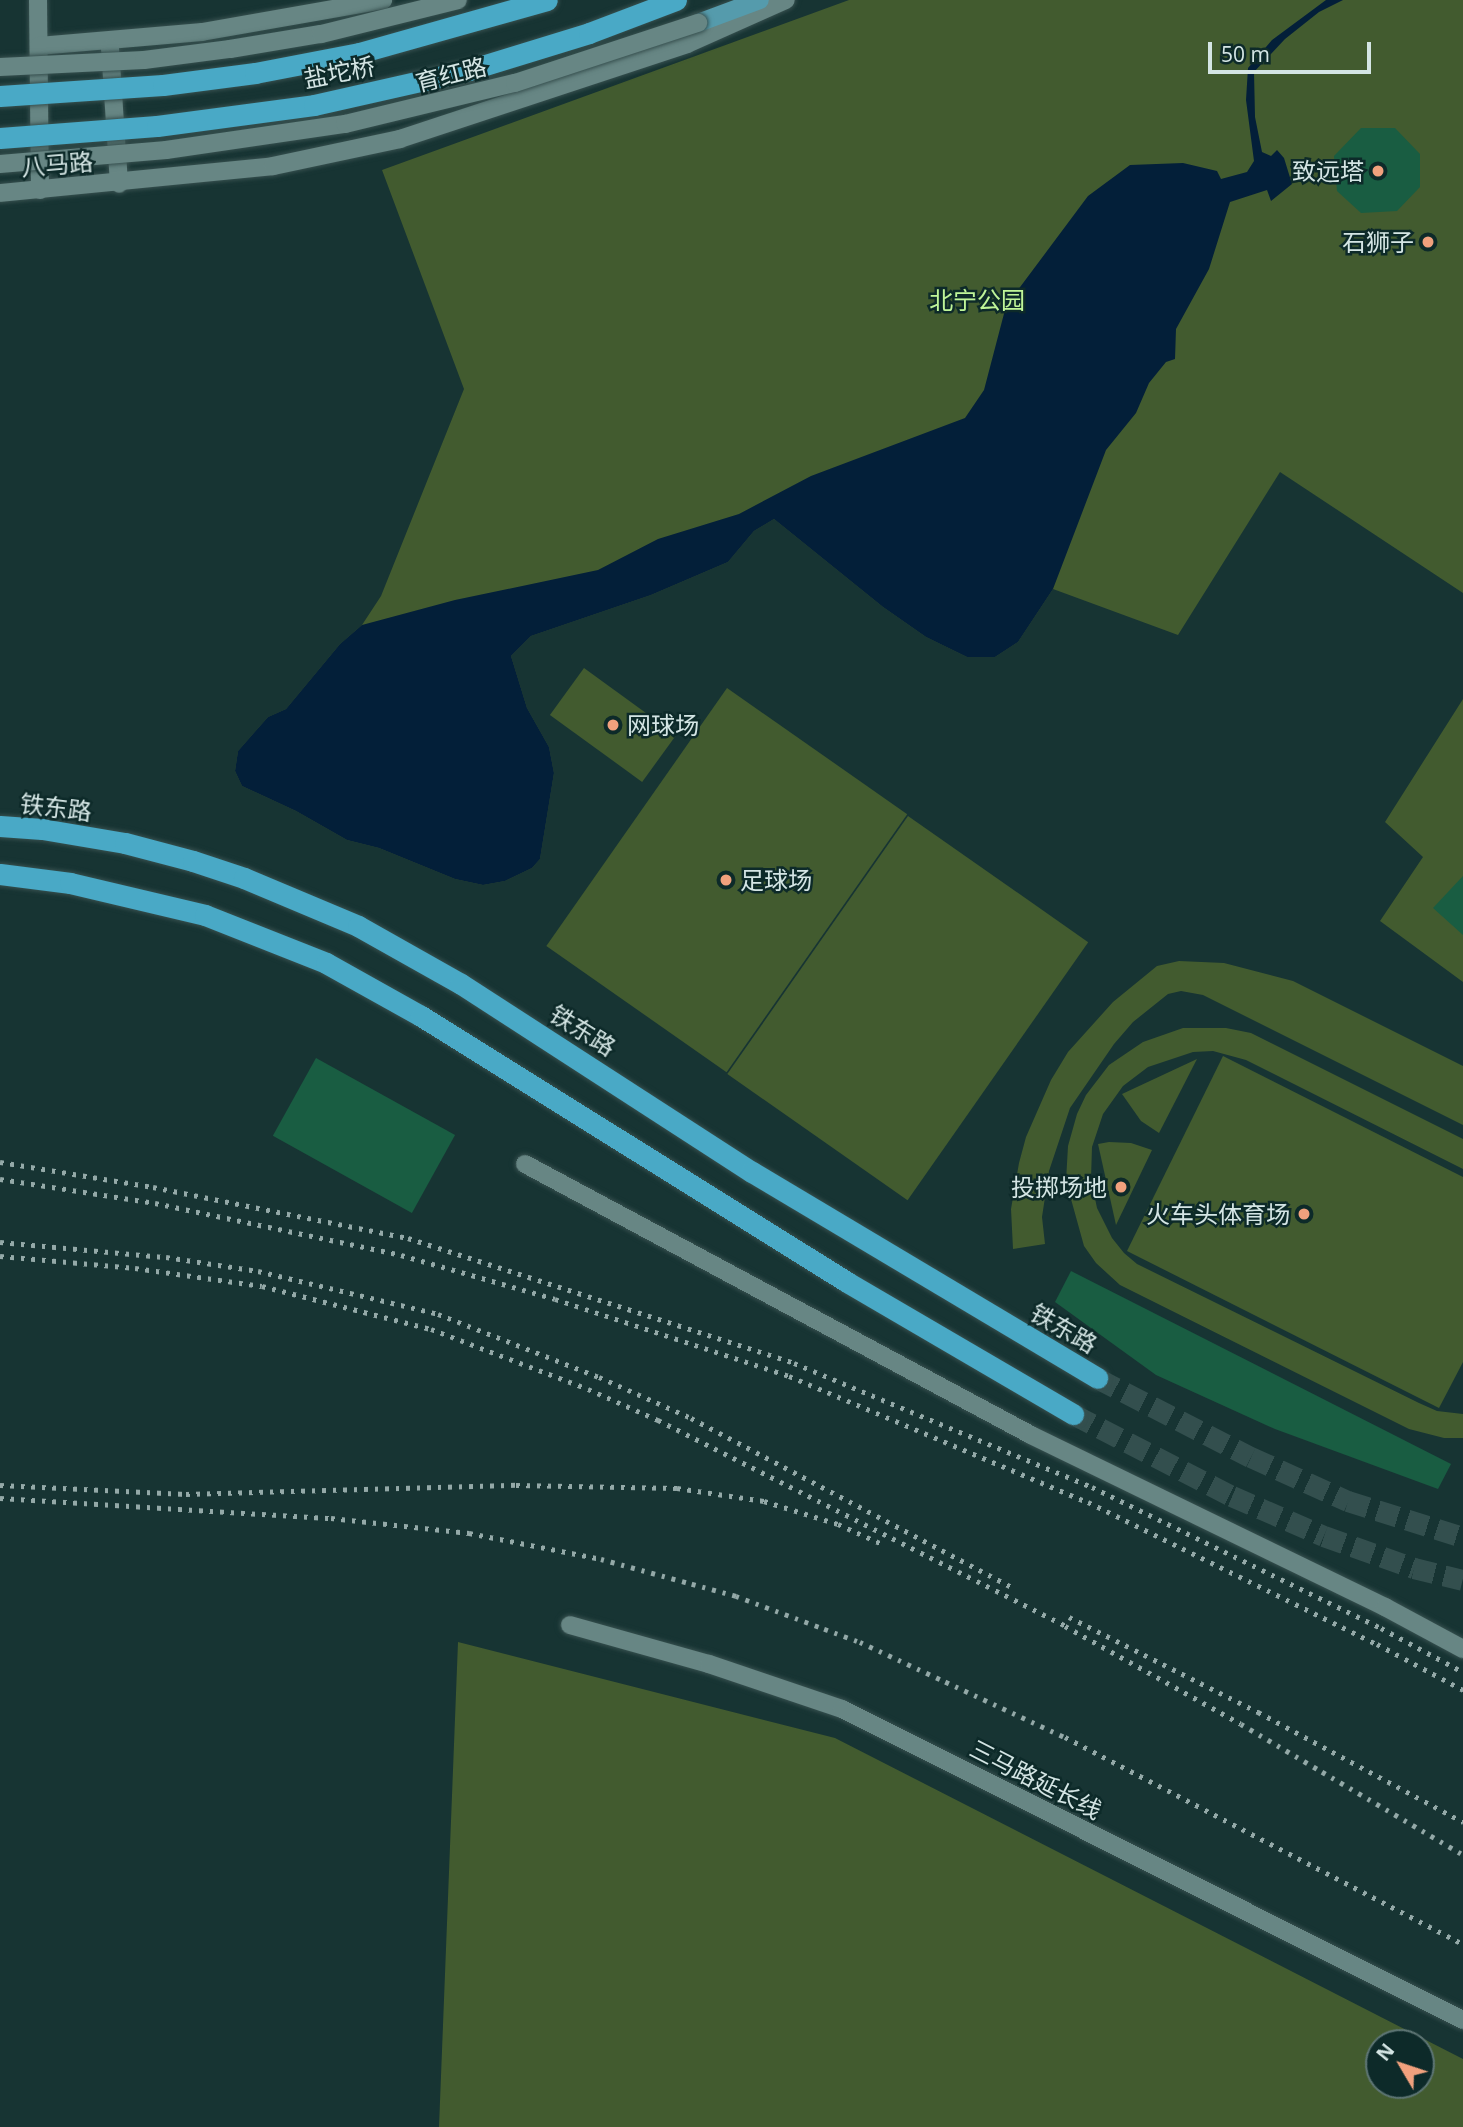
<!DOCTYPE html>
<meta charset="utf-8">
<style>
body{margin:0}
#map{position:relative;width:1463px;height:2127px;overflow:hidden;background:#173433;font-family:"Open Sans","Noto Sans SC",sans-serif}
div>[style]{position:absolute}
[style*='--x']{left:calc(var(--x)*1px);top:calc(var(--y)*1px);width:calc(var(--w)*1px);rotate:calc(var(--a)*1deg)}
.green>*{inset:0;background:#425b2f;transform-origin:0 0}
.water>*{inset:0;background:#031f39}
.building>*{inset:0;background:#195d42;transform-origin:0 0}
.highway-tunnel>*{height:21px;margin-top:-10.5px;transform-origin:0;background:repeating-linear-gradient(90deg,#334f4e 0 21px,transparent 0 31px)}
.roads{filter:drop-shadow(0 0 2px #37504f) drop-shadow(0 0 2px #37504f)}
.minor>*{height:18px;margin:-9px;padding:0 9px;transform-origin:9px;border-radius:9px;background:#678684}
.major>*{height:18px;margin:-9px;padding:0 9px;transform-origin:9px;border-radius:9px;background:#559bac}
.highway>*{height:21px;margin:-10.5px;padding:0 10.5px;transform-origin:10.5px;border-radius:10.5px;background:#49a9c6}
.rail>*{height:5px;margin-top:-2.5px;transform-origin:0;background:repeating-linear-gradient(90deg,#94a9a8 0 3.5px,transparent 0 10.5px)}
.bridges{filter:drop-shadow(0 0 2px #37504f) drop-shadow(0 0 2px #37504f)}
.minor-bridge>*{height:18px;margin:-9px;padding:0 9px;transform-origin:9px;border-radius:9px;background:#678684}
.highway-bridge>*{height:21px;margin:-10.5px;padding:0 10.5px;transform-origin:10.5px;border-radius:10.5px;background:#49a9c6}
.dots>*{width:19px;height:19px;translate:-50% -50%;box-sizing:border-box;border:4px solid #0d2a29;border-radius:50%}
span{translate:-50% -50%;white-space:nowrap;text-align:center;line-height:1.15;-webkit-text-stroke:5px #0d2a29;paint-order:stroke}
.street-label{font-size:24px;color:#d4e5e4}
.poi-label{font-size:24px;color:#d4e5e4}
.right{translate:-100% -50%;text-align:right}
.left{translate:0 -50%;text-align:left}
.park-label{font-size:24px;color:#bff598}
.north{position:absolute;left:1365px;top:2029px;width:70px;height:70px;box-sizing:border-box;background:#0d2a29;border:2px solid #5d7574;border-radius:50%;rotate:309deg;font-size:19px;font-weight:700;line-height:28px;text-align:center;color:#d4e5e4}
.north::after{content:'';display:block;margin:auto;width:24px;height:32px;background:#f1a17d;clip-path:polygon(50% 0,100% 100%,50% 72%,0 100%)}
.scale{position:absolute;left:1208px;top:42px;width:163px;height:32px;box-sizing:border-box;border:4px solid #d4e5e4;border-top:0;padding-left:9px;font-size:21px;line-height:24px;white-space:nowrap;color:#d4e5e4;-webkit-text-stroke:5px #0d2a29;paint-order:stroke}
</style>
<div id="map">
<div class="green">
<div style="clip-path:polygon(849px 0,1463px 0,1463px 593px,1280px 472px,1178px 635px,1053px 589px,1018px 642px,995px 657px,967px 657px,926px 637px,883px 607px,774px 519px,754px 531px,728px 562px,651px 595px,531px 636px,511px 656px,527px 708px,549px 747px,554px 773px,540px 859px,532px 868px,505px 881px,483px 885px,455px 879px,379px 848px,347px 840px,296px 811px,242px 786px,235px 771px,238px 751px,268px 717px,286px 709px,340px 644px,362px 625px,381px 596px,464px 389px,382px 170px)"></div>
<div style="left:584px;top:668px;width:114px;height:58px;rotate:36deg"></div>
<div style="left:727px;top:688px;width:220px;height:315px;rotate:35deg"></div>
<div style="clip-path:polygon(1463px 699px,1463px 982px,1380px 921px,1423px 857px,1385px 822px)"></div>
<div style="left:908px;top:816px;width:220px;height:315px;rotate:35deg"></div>
<div style="clip-path:polygon(1179px 961px,1224px 963px,1293px 981px,1463px 1066px,1463px 1125px,1203px 995px,1181px 991px,1168px 994px,1133px 1022px,1114px 1044px,1070px 1108px,1049px 1171px,1042px 1217px,1045px 1244px,1013px 1249px,1011px 1209px,1019px 1163px,1026px 1137px,1051px 1080px,1068px 1052px,1113px 1002px,1157px 966px)"></div>
<div style="clip-path:polygon(1183px 1028px,1226px 1028px,1251px 1033px,1463px 1139px,1463px 1169px,1246px 1060px,1213px 1051px,1193px 1052px,1148px 1067px,1123px 1086px,1103px 1114px,1092px 1147px,1091px 1179px,1097px 1208px,1112px 1238px,1124px 1253px,1137px 1264px,1419px 1403px,1437px 1411px,1463px 1414px,1463px 1438px,1444px 1438px,1409px 1429px,1120px 1285px,1096px 1263px,1084px 1246px,1066px 1181px,1068px 1146px,1077px 1114px,1086px 1095px,1109px 1065px,1143px 1042px)"></div>
<div style="clip-path:polygon(1223px 1056px,1463px 1177px,1463px 1362px,1439px 1408px,1127px 1251px)"></div>
<div style="clip-path:polygon(1197px 1059px,1159px 1133px,1141px 1121px,1122px 1094px)"></div>
<div style="clip-path:polygon(1109px 1142px,1131px 1143px,1152px 1150px,1116px 1225px,1098px 1144px)"></div>
<div style="clip-path:polygon(evenodd,458px 1642px,835px 1738px,1463px 2059px,1463px 2127px,439px 2127px,458px 1642px,1379px 2043px,1421px 2043px,1421px 2085px,1379px 2085px,1379px 2043px)"></div>
</div>
<div class="water">
<div style="clip-path:polygon(1326px 0,1343px 0,1319px 12px,1285px 39px,1254px 72px,1255px 117px,1262px 152px,1271px 156px,1277px 150px,1284px 158px,1292px 184px,1271px 201px,1267px 190px,1230px 202px,1209px 269px,1176px 329px,1175px 359px,1166px 362px,1149px 383px,1136px 413px,1106px 450px,1053px 589px,1018px 642px,995px 657px,967px 657px,926px 637px,883px 607px,774px 519px,754px 531px,728px 562px,651px 595px,531px 636px,511px 656px,527px 708px,549px 747px,554px 773px,540px 859px,532px 868px,505px 881px,483px 885px,455px 879px,379px 848px,347px 840px,296px 811px,242px 786px,235px 771px,238px 751px,268px 717px,286px 709px,340px 644px,362px 625px,455px 600px,598px 570px,658px 539px,739px 514px,811px 476px,965px 418px,984px 390px,1006px 306px,1088px 196px,1130px 165px,1183px 163px,1217px 171px,1221px 179px,1247px 172px,1254px 161px,1246px 100px,1248px 68px,1272px 40px)"></div>
</div>
<div class="building">
<div style="clip-path:polygon(1361px 128px,1395px 128px,1420px 154px,1420px 187px,1397px 211px,1361px 213px,1337px 191px,1334px 156px)"></div>
<div style="clip-path:polygon(1463px 876px,1463px 935px,1433px 908px)"></div>
<div style="left:316px;top:1058px;width:159px;height:89px;rotate:29deg"></div>
<div style="clip-path:polygon(1071px 1271px,1451px 1464px,1438px 1489px,1275px 1429px,1156px 1375px,1055px 1302px)"></div>
</div>
<div class="highway-tunnel">
<div style="--x:1097;--y:1378;--w:173;--a:27.2"></div>
<div style="--x:1251;--y:1457;--w:107;--a:24.4"></div>
<div style="--x:1348;--y:1501;--w:121;--a:17.4"></div>
<div style="--x:1073;--y:1414;--w:179;--a:27.3"></div>
<div style="--x:1232;--y:1496;--w:100;--a:23.5"></div>
<div style="--x:1324;--y:1536;--w:96;--a:19.6"></div>
<div style="--x:1414;--y:1568;--w:50;--a:13.8"></div>
</div>
<div class="roads">
<div class="minor">
<div style="--x:38;--y:0;--w:190;--a:89.4"></div>
<div style="--x:39;--y:46;--w:164;--a:-4.9"></div>
<div style="--x:202;--y:32;--w:184;--a:-10"></div>
<div style="--x:110;--y:48;--w:136;--a:86.2"></div>
<div style="--x:0;--y:193;--w:274;--a:-5.6"></div>
<div style="--x:273;--y:166;--w:130;--a:-12"></div>
<div style="--x:400;--y:139;--w:302;--a:-18.3"></div>
<div style="--x:687;--y:44;--w:108;--a:-24"></div>
<div style="--x:525;--y:1164;--w:574;--a:28.17"></div>
<div style="--x:1031;--y:1435;--w:394;--a:25.9"></div>
<div style="--x:1385;--y:1607;--w:89;--a:28.3"></div>
<div style="--x:570;--y:1625;--w:144;--a:15.7"></div>
<div style="--x:709;--y:1664;--w:140;--a:18.7"></div>
<div style="--x:842;--y:1709;--w:695;--a:26.6"></div>
</div>
<div class="major">
<div style="--x:698;--y:23;--w:66;--a:-20.4"></div>
</div>
<div class="highway">
<div style="--x:0;--y:826;--w:42;--a:4.1"></div>
<div style="--x:42;--y:829;--w:84;--a:9.6"></div>
<div style="--x:125;--y:843;--w:70;--a:14.8"></div>
<div style="--x:193;--y:861;--w:54;--a:18.4"></div>
<div style="--x:244;--y:878;--w:124;--a:22.8"></div>
<div style="--x:358;--y:926;--w:118;--a:29.4"></div>
<div style="--x:461;--y:984;--w:346;--a:32.9"></div>
<div style="--x:752;--y:1172;--w:402;--a:30.8"></div>
<div style="--x:0;--y:874;--w:71;--a:7.3"></div>
<div style="--x:70;--y:883;--w:139;--a:13.3"></div>
<div style="--x:205;--y:915;--w:130;--a:21.6"></div>
<div style="--x:326;--y:963;--w:109;--a:29.2"></div>
<div style="--x:421;--y:1016;--w:502;--a:31.98"></div>
<div style="--x:847;--y:1282;--w:262;--a:30.3"></div>
</div>
</div>
<div class="rail">
<div style="--x:0;--y:1162;--w:155;--a:9.3"></div>
<div style="--x:153;--y:1187;--w:260;--a:11.3"></div>
<div style="--x:408;--y:1238;--w:406;--a:17.9"></div>
<div style="--x:794;--y:1363;--w:323;--a:22.6"></div>
<div style="--x:1092;--y:1487;--w:322;--a:26"></div>
<div style="--x:1381;--y:1628;--w:93;--a:28.2"></div>
<div style="--x:0;--y:1179;--w:157;--a:8.8"></div>
<div style="--x:155;--y:1203;--w:251;--a:11.9"></div>
<div style="--x:401;--y:1255;--w:160;--a:15.9"></div>
<div style="--x:555;--y:1299;--w:246;--a:18.2"></div>
<div style="--x:789;--y:1376;--w:324;--a:22.9"></div>
<div style="--x:1088;--y:1502;--w:322;--a:26.2"></div>
<div style="--x:1377;--y:1644;--w:98;--a:28.1"></div>
<div style="--x:0;--y:1242;--w:167;--a:5.2"></div>
<div style="--x:166;--y:1257;--w:93;--a:8.7"></div>
<div style="--x:258;--y:1271;--w:185;--a:13.4"></div>
<div style="--x:438;--y:1314;--w:173;--a:21.4"></div>
<div style="--x:599;--y:1377;--w:101;--a:24"></div>
<div style="--x:691;--y:1418;--w:364;--a:27.8"></div>
<div style="--x:0;--y:1256;--w:136;--a:5.1"></div>
<div style="--x:135;--y:1268;--w:128;--a:8.1"></div>
<div style="--x:262;--y:1286;--w:174;--a:14.3"></div>
<div style="--x:431;--y:1329;--w:168;--a:20.9"></div>
<div style="--x:588;--y:1389;--w:77;--a:23.9"></div>
<div style="--x:658;--y:1420;--w:456;--a:26.8"></div>
<div style="--x:1065;--y:1626;--w:201;--a:29.1"></div>
<div style="--x:1241;--y:1724;--w:258;--a:30.5"></div>
<div style="--x:0;--y:1485;--w:186;--a:2.8"></div>
<div style="--x:186;--y:1494;--w:330;--a:-1.6"></div>
<div style="--x:516;--y:1485;--w:161;--a:1.1"></div>
<div style="--x:677;--y:1488;--w:88;--a:8.5"></div>
<div style="--x:764;--y:1501;--w:77;--a:17.3"></div>
<div style="--x:838;--y:1524;--w:46;--a:24.3"></div>
<div style="--x:0;--y:1498;--w:332;--a:3.5"></div>
<div style="--x:331;--y:1518;--w:139;--a:6.2"></div>
<div style="--x:469;--y:1533;--w:135;--a:11.1"></div>
<div style="--x:601;--y:1559;--w:140;--a:15.3"></div>
<div style="--x:736;--y:1596;--w:132;--a:20.4"></div>
<div style="--x:860;--y:1642;--w:226;--a:24.9"></div>
<div style="--x:1065;--y:1737;--w:449;--a:27.5"></div>
<div style="--x:1069;--y:1617;--w:212;--a:26.7"></div>
<div style="--x:1258;--y:1712;--w:233;--a:28.2"></div>
</div>
<div class="bridges">
<div class="minor-bridge">
<div style="--x:0;--y:67;--w:144;--a:-2.8"></div>
<div style="--x:144;--y:60;--w:87;--a:-7.3"></div>
<div style="--x:230;--y:49;--w:92;--a:-9.4"></div>
<div style="--x:321;--y:34;--w:141;--a:-13.9"></div>
<div style="--x:0;--y:164;--w:167;--a:-4.8"></div>
<div style="--x:166;--y:150;--w:181;--a:-8.3"></div>
<div style="--x:345;--y:124;--w:175;--a:-13.6"></div>
<div style="--x:515;--y:83;--w:193;--a:-18.2"></div>
</div>
<div class="highway-bridge">
<div style="--x:0;--y:96;--w:163;--a:-3.9"></div>
<div style="--x:163;--y:85;--w:93;--a:-7.4"></div>
<div style="--x:255;--y:73;--w:106;--a:-10.9"></div>
<div style="--x:359;--y:53;--w:195;--a:-15.7"></div>
<div style="--x:0;--y:138;--w:157;--a:-4.4"></div>
<div style="--x:157;--y:126;--w:158;--a:-7.6"></div>
<div style="--x:314;--y:105;--w:159;--a:-12.7"></div>
<div style="--x:469;--y:70;--w:126;--a:-17.1"></div>
<div style="--x:589;--y:33;--w:93;--a:-20.8"></div>
</div>
</div>
<div class="dots">
<div style="left:1378px;top:171px;background:#f1a17d"></div>
<div style="left:1428px;top:242px;background:#f1a17d"></div>
<div style="left:613px;top:725px;background:#f1a17d"></div>
<div style="left:726px;top:880px;background:#f1a17d"></div>
<div style="left:1121px;top:1187px;background:#f1a17d"></div>
<div style="left:1304px;top:1214px;background:#f1a17d"></div>
</div>
<div class="street-label">
<span style="left:339px;top:72px;rotate:-11deg">盐坨桥</span>
<span style="left:451px;top:74px;rotate:-14deg">育红路</span>
<span style="left:57px;top:164px;rotate:-5deg">八马路</span>
<span style="left:56px;top:807px;rotate:7deg">铁东路</span>
<span style="left:583px;top:1030px;rotate:32deg">铁东路</span>
<span style="left:1064px;top:1328px;rotate:30deg">铁东路</span>
<span style="left:1036px;top:1779px;rotate:27deg">三马路延长线</span>
</div>
<div class="poi-label">
<span class="right" style="left:1364px;top:171px">致远塔</span>
<span class="right" style="left:1414px;top:242px">石狮子</span>
<span class="left" style="left:627px;top:725px">网球场</span>
<span class="left" style="left:740px;top:880px">足球场</span>
<span class="right" style="left:1107px;top:1187px">投掷场地</span>
<span class="right" style="left:1290px;top:1214px">火车头体育场</span>
</div>
<div class="park-label">
<span style="left:977px;top:300px">北宁公园</span>
</div>
<div class="north">N</div>
<div class="scale">50 m</div>
</div>
